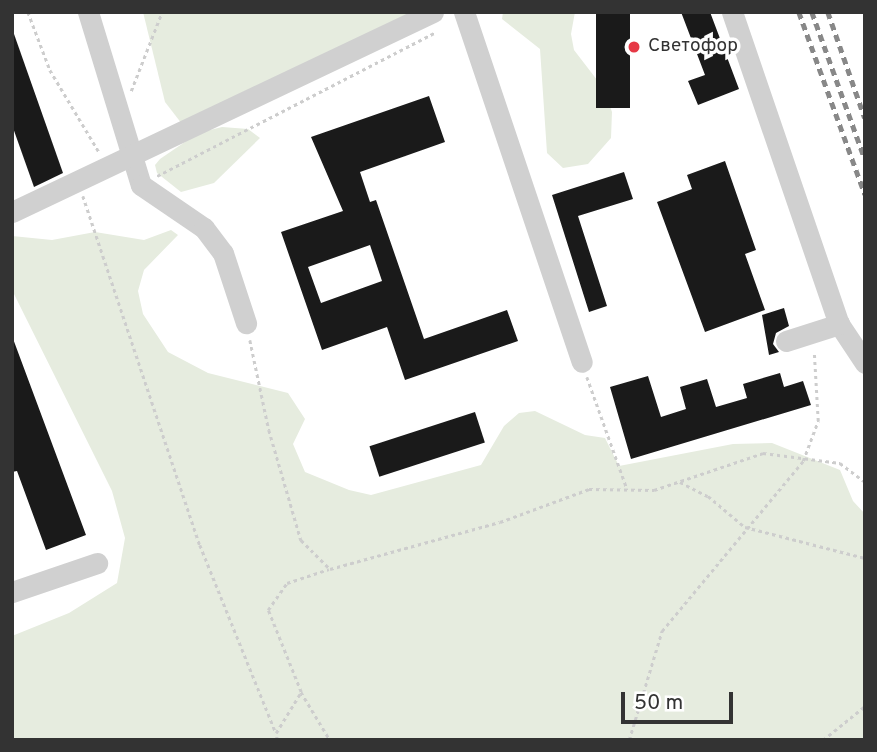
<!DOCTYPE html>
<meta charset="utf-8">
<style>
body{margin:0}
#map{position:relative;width:877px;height:752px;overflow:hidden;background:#fff;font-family:Overpass,sans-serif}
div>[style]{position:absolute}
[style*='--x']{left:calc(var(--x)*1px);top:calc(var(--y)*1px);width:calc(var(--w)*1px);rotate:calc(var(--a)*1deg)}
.green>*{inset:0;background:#e6ecdf}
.building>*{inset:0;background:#1a1a1a;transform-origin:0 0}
.path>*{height:2.5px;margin-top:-1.25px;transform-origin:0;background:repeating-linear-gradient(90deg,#cdcdcd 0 3.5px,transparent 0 7px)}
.minor>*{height:21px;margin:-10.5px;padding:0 10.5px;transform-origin:10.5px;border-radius:10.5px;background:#d0d0d0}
.rail>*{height:4.5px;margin-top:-2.25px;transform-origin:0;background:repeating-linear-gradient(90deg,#888 0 7px,transparent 0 12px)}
.dots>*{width:19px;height:19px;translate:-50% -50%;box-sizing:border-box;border:4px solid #fff;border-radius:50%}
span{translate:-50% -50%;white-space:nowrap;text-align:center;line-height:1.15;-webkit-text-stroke:7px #fff;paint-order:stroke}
.poi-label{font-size:19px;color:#333}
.left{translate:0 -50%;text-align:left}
.frame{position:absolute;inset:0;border:14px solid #333;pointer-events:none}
.scale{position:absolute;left:621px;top:692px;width:112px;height:32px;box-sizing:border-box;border:4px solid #333;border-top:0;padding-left:9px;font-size:21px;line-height:24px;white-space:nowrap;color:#333;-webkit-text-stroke:5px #fff;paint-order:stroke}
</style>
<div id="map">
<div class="green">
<div style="clip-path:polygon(143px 12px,418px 12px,182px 124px,165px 102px)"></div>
<div style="clip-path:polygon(503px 12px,575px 12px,571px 34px,574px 50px,604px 89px,612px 112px,611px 138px,588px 164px,563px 168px,547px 153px,540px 49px,502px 19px)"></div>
<div style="clip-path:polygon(222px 127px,248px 129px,260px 138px,214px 183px,181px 192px,157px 173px,155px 165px,160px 159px,198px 133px)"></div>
<div style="clip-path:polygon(171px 230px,178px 235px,144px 270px,138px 291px,143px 314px,168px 352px,208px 373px,288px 393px,305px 419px,293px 444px,305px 472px,349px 490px,371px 495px,481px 465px,504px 426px,519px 413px,535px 411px,585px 435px,605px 438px,619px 466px,733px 444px,772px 443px,840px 470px,853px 501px,865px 514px,865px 740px,12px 740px,12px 636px,69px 613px,117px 583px,125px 538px,112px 491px,12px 290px,12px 236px,52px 240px,95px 232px,144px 240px)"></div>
</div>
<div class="building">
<div style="left:596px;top:12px;width:34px;height:96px"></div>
<div style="clip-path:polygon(681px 12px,710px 12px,739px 89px,698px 105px,688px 81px,705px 75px)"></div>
<div style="clip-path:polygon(14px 34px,63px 173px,34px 187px,12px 125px)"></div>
<div style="clip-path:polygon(evenodd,429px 96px,445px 142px,360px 172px,370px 202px,376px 200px,424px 339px,507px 310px,518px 341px,405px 380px,387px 327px,322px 350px,281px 232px,343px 211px,311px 137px,429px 96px,370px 245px,382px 281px,321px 303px,308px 267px,370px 245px)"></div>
<div style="clip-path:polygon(725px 161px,756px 250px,745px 254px,765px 310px,705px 332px,657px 202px,692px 189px,687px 175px)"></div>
<div style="clip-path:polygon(624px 172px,633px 199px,578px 216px,607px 306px,589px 312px,552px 195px)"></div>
<div style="clip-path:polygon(784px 308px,789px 326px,776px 333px,773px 344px,779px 352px,769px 355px,762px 315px)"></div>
<div style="clip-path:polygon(12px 336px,86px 535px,46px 550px,17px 471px,12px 472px)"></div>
<div style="clip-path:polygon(780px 373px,784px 387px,803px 381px,811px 405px,631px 459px,610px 387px,648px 376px,661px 417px,686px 409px,680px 387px,707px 379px,716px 407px,747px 398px,743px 384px)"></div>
<div style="left:475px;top:412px;width:32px;height:111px;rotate:72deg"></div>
</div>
<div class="path">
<div style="--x:28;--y:12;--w:62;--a:69.2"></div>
<div style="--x:50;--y:70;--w:96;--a:59.1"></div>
<div style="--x:131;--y:91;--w:85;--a:-68.6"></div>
<div style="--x:157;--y:176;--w:312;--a:-27.3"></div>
<div style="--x:83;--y:196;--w:368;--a:71.5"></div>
<div style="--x:200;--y:545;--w:203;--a:68"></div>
<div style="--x:250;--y:340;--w:92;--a:78.1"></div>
<div style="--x:269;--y:430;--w:115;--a:73.8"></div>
<div style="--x:301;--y:540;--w:41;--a:45"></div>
<div style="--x:330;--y:569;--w:176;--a:-15.5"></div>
<div style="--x:500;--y:522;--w:95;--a:-20.3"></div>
<div style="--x:589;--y:489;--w:65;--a:0.9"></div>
<div style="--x:654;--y:490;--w:115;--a:-18.7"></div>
<div style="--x:763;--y:453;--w:78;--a:7.4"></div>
<div style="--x:840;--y:463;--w:31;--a:37"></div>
<div style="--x:587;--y:377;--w:119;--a:70.3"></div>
<div style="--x:680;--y:482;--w:31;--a:27"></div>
<div style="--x:708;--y:496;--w:48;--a:40"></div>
<div style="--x:745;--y:527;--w:124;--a:14.5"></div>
<div style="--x:301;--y:692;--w:56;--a:58.9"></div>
<div style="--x:277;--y:740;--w:7;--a:-98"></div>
<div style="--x:276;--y:733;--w:48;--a:-58.6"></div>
<div style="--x:301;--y:692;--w:88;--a:-111.9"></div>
<div style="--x:268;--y:610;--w:33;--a:-55"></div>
<div style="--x:287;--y:583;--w:44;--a:-18.4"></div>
<div style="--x:629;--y:740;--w:114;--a:-73.2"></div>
<div style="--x:662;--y:631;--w:221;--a:-50.3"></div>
<div style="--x:803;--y:461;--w:43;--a:-69.4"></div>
<div style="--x:818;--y:421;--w:70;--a:-93.3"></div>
<div style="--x:823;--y:740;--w:54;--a:-39"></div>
</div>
<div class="minor">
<div style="--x:88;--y:12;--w:181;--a:73"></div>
<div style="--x:141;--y:185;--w:76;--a:34.3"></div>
<div style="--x:204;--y:228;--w:31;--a:53"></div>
<div style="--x:223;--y:253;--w:74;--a:71.8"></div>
<div style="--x:464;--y:12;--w:369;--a:71.4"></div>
<div style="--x:732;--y:12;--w:330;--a:71.1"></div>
<div style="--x:839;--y:324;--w:47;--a:56.3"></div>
<div style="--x:12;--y:212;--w:466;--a:-25.4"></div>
<div style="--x:786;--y:341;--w:56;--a:-17.8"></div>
<div style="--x:12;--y:592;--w:90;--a:-18.8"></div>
</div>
<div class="rail">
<div style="--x:799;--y:12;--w:194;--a:70.1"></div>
<div style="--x:812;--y:12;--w:156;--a:70.2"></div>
<div style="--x:828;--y:12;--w:112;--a:70.8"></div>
</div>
<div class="dots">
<div style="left:634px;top:47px;background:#e63946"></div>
</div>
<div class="poi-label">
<span class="left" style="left:648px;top:47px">Светофор</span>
</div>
<div class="frame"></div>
<div class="scale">50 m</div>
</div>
